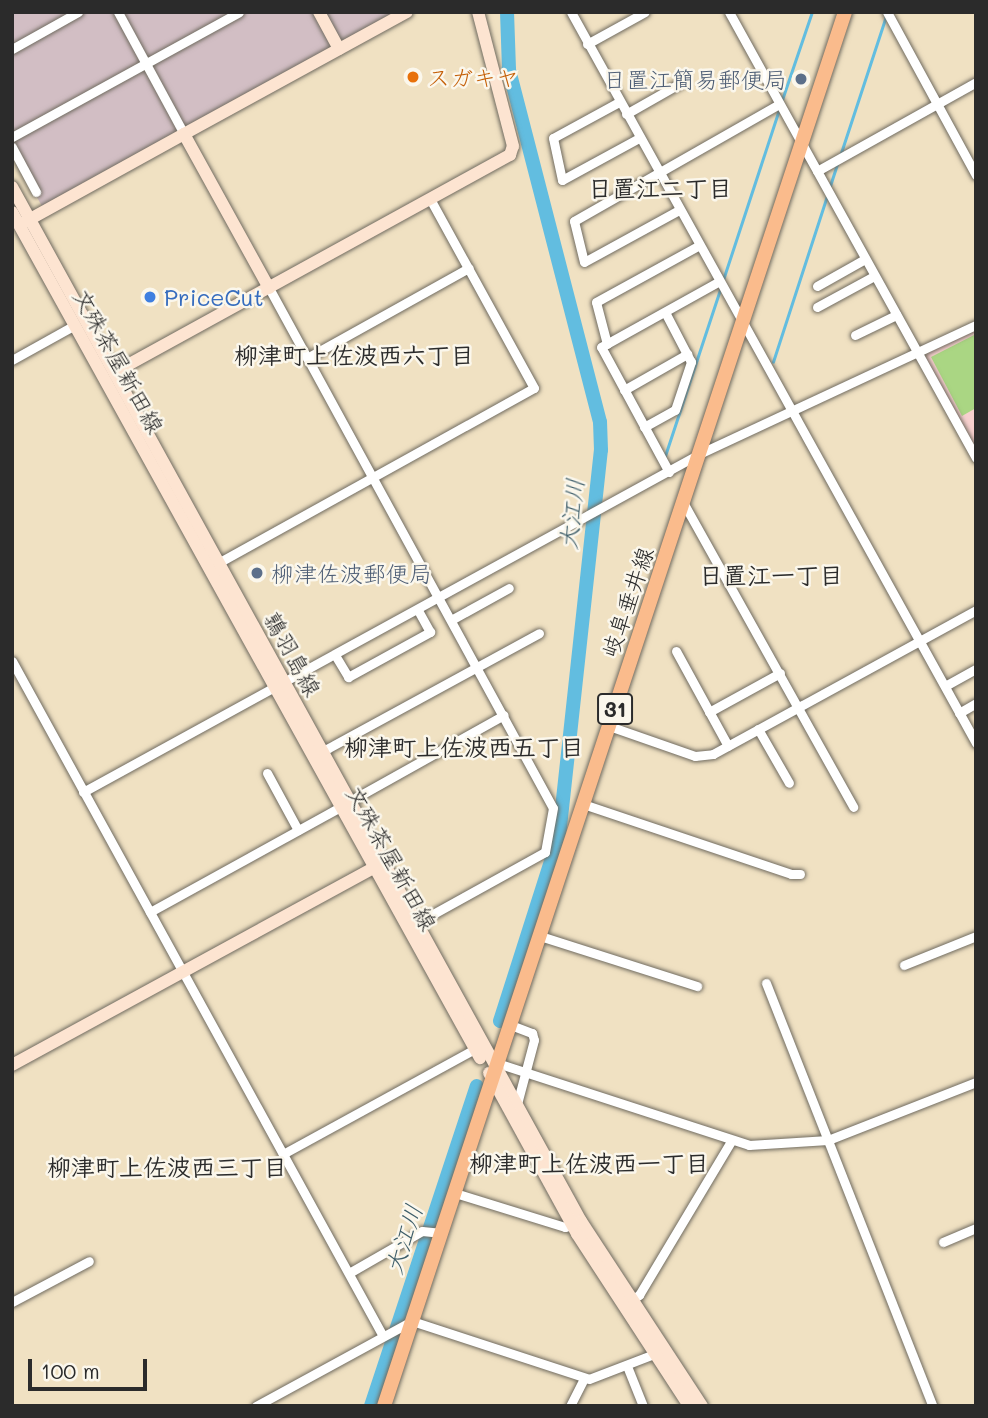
<!DOCTYPE html>
<meta charset="utf-8">
<style>
body{margin:0}
#map{position:relative;width:988px;height:1418px;overflow:hidden;background:#f0e1c2;font-family:Mali,"Klee One",sans-serif}
div>[style]{position:absolute}
[style*='--x']{left:calc(var(--x)*1px);top:calc(var(--y)*1px);width:calc(var(--w)*1px);rotate:calc(var(--a)*1deg)}
.built>*{inset:0;background:#f7d0ce}
.industrial>*{inset:0;background:#d2bec4}
.green>*{inset:0;background:#aad683}
.stream>*{height:2.5px;margin:-1.25px;padding:0 1.25px;transform-origin:1.25px;border-radius:1.25px;background:#62bde0}
.river>*{height:14px;margin:-7px;padding:0 7px;transform-origin:7px;border-radius:7px;background:#62bde0}
.roads{filter:drop-shadow(0 0 2px #706b60) drop-shadow(0 0 2px #706b60)}
.street>*{height:9px;margin:-4.5px;padding:0 4.5px;transform-origin:4.5px;border-radius:4.5px;background:#fff}
.secondary>*{height:12px;margin:-6px;padding:0 6px;transform-origin:6px;border-radius:6px;background:#fde4d1}
.primary>*{height:14px;margin:-7px;padding:0 7px;transform-origin:7px;border-radius:7px;background:#fabb8c}
.dots>*{width:19px;height:19px;translate:-50% -50%;box-sizing:border-box;border:4px solid #fbf7ec;border-radius:50%}
span{translate:-50% -50%;white-space:nowrap;text-align:center;line-height:1.15;-webkit-text-stroke:5px #fbf7ec;paint-order:stroke}
.shield-label span{padding:2px 5px;background:#fbf7ec;border:2px solid;border-radius:5px;-webkit-text-stroke-width:0}
.shield-label{font-size:21px;color:#2b2b2b;font-weight:700}
.food-label{font-size:23px;color:#c56008}
.left{translate:0 -50%;text-align:left}
.service-label{font-size:23px;color:#4e5e75}
.right{translate:-100% -50%;text-align:right}
.shop-label{font-size:23px;color:#366cbe}
.street-label{font-size:23px;color:#2b2b2b}
.neighbourhood-label{font-size:24px;color:#2b2b2b;font-weight:700}
.water-label{font-size:24px;color:#3e5e6a;font-style:italic}
.frame{position:absolute;inset:0;border:14px solid #2b2b2b;pointer-events:none}
.scale{position:absolute;left:28px;top:1359px;width:119px;height:32px;box-sizing:border-box;border:4px solid #2b2b2b;border-top:0;padding-left:9px;font-size:21px;line-height:24px;white-space:nowrap;color:#2b2b2b;-webkit-text-stroke:5px #fbf7ec;paint-order:stroke}
</style>
<div id="map">
<div class="built">
<div style="clip-path:polygon(976px 330px,976px 453px,924px 360px,926px 354px)"></div>
</div>
<div class="industrial">
<div style="clip-path:polygon(12px 12px,400px 12px,43px 208px,12px 153px)"></div>
</div>
<div class="green">
<div style="clip-path:polygon(976px 334px,976px 408px,962px 416px,931px 357px)"></div>
</div>
<div class="stream">
<div style="--x:782;--y:100;--w:93;--a:-71.2"></div>
<div style="--x:841;--y:153;--w:144;--a:-71.8"></div>
<div style="--x:830;--y:186;--w:25;--a:-72"></div>
<div style="--x:723;--y:280;--w:179;--a:-71.8"></div>
<div style="--x:773;--y:362;--w:175;--a:-72"></div>
<div style="--x:665;--y:456;--w:175;--a:-71.7"></div>
</div>
<div class="river">
<div style="--x:500;--y:1021;--w:194;--a:-72.3"></div>
<div style="--x:559;--y:836;--w:388;--a:-83.8"></div>
<div style="--x:601;--y:450;--w:28;--a:-92"></div>
<div style="--x:600;--y:422;--w:365;--a:-104.5"></div>
<div style="--x:509;--y:69;--w:57;--a:-92"></div>
<div style="--x:371;--y:1406;--w:337;--a:-71.7"></div>
</div>
<div class="roads">
<div class="street">
<div style="--x:118;--y:12;--w:139;--a:61.6"></div>
<div style="--x:571;--y:12;--w:836;--a:61.01"></div>
<div style="--x:729;--y:12;--w:510;--a:61.02"></div>
<div style="--x:887;--y:12;--w:186;--a:61.4"></div>
<div style="--x:587;--y:44;--w:66;--a:-28.9"></div>
<div style="--x:12;--y:49;--w:76;--a:-29.3"></div>
<div style="--x:619;--y:102;--w:75;--a:151.4"></div>
<div style="--x:553;--y:138;--w:43;--a:77.9"></div>
<div style="--x:562;--y:180;--w:88;--a:-28.6"></div>
<div style="--x:626;--y:114;--w:67;--a:-29.6"></div>
<div style="--x:12;--y:137;--w:259;--a:-28.8"></div>
<div style="--x:12;--y:147;--w:51;--a:61.9"></div>
<div style="--x:817;--y:171;--w:182;--a:-29.2"></div>
<div style="--x:679;--y:210;--w:108;--a:151.3"></div>
<div style="--x:584;--y:262;--w:42;--a:-103.7"></div>
<div style="--x:574;--y:221;--w:236;--a:-29.7"></div>
<div style="--x:817;--y:286;--w:55;--a:-29.4"></div>
<div style="--x:269;--y:288;--w:592;--a:61.36"></div>
<div style="--x:553;--y:808;--w:45;--a:100.3"></div>
<div style="--x:545;--y:852;--w:146;--a:151"></div>
<div style="--x:817;--y:307;--w:65;--a:-28.5"></div>
<div style="--x:855;--y:335;--w:46;--a:-26"></div>
<div style="--x:607;--y:344;--w:43;--a:-104.7"></div>
<div style="--x:596;--y:302;--w:116;--a:-28.8"></div>
<div style="--x:307;--y:358;--w:185;--a:-29.1"></div>
<div style="--x:12;--y:360;--w:72;--a:-29.1"></div>
<div style="--x:624;--y:390;--w:73;--a:-29.7"></div>
<div style="--x:644;--y:427;--w:35;--a:-29"></div>
<div style="--x:675;--y:410;--w:51;--a:-71.6"></div>
<div style="--x:691;--y:362;--w:56;--a:-117.5"></div>
<div style="--x:669;--y:472;--w:142;--a:-118.5"></div>
<div style="--x:601;--y:347;--w:134;--a:-29.1"></div>
<div style="--x:684;--y:504;--w:347;--a:60.8"></div>
<div style="--x:218;--y:563;--w:361;--a:-29"></div>
<div style="--x:534;--y:388;--w:216;--a:-118.8"></div>
<div style="--x:451;--y:620;--w:66;--a:-28.9"></div>
<div style="--x:676;--y:651;--w:108;--a:61.3"></div>
<div style="--x:335;--y:655;--w:26;--a:59"></div>
<div style="--x:348;--y:677;--w:94;--a:-28.8"></div>
<div style="--x:430;--y:632;--w:25;--a:-119"></div>
<div style="--x:12;--y:661;--w:770;--a:61.21"></div>
<div style="--x:945;--y:686;--w:35;--a:-29"></div>
<div style="--x:709;--y:712;--w:81;--a:-28.8"></div>
<div style="--x:959;--y:713;--w:20;--a:-30"></div>
<div style="--x:609;--y:726;--w:91;--a:19.2"></div>
<div style="--x:695;--y:756;--w:18;--a:-6"></div>
<div style="--x:713;--y:754;--w:300;--a:-28.7"></div>
<div style="--x:758;--y:729;--w:62;--a:60.1"></div>
<div style="--x:323;--y:751;--w:246;--a:-28.6"></div>
<div style="--x:267;--y:773;--w:65;--a:61.5"></div>
<div style="--x:83;--y:792;--w:703;--a:-28.75"></div>
<div style="--x:699;--y:454;--w:306;--a:-25"></div>
<div style="--x:350;--y:801;--w:176;--a:-29.2"></div>
<div style="--x:583;--y:804;--w:219;--a:18.6"></div>
<div style="--x:791;--y:874;--w:9;--a:0"></div>
<div style="--x:150;--y:912;--w:217;--a:-28.9"></div>
<div style="--x:540;--y:936;--w:165;--a:17.7"></div>
<div style="--x:904;--y:965;--w:78;--a:-21.9"></div>
<div style="--x:766;--y:983;--w:455;--a:68.5"></div>
<div style="--x:508;--y:1024;--w:26;--a:21"></div>
<div style="--x:532;--y:1033;--w:7;--a:74"></div>
<div style="--x:534;--y:1040;--w:66;--a:104.9"></div>
<div style="--x:497;--y:1063;--w:265;--a:18"></div>
<div style="--x:749;--y:1145;--w:79;--a:-3.6"></div>
<div style="--x:828;--y:1140;--w:159;--a:-21.4"></div>
<div style="--x:283;--y:1154;--w:219;--a:-28.7"></div>
<div style="--x:455;--y:1193;--w:115;--a:17.2"></div>
<div style="--x:565;--y:1227;--w:7;--a:-16"></div>
<div style="--x:943;--y:1242;--w:36;--a:-23"></div>
<div style="--x:349;--y:1273;--w:84;--a:-29.9"></div>
<div style="--x:422;--y:1231;--w:20;--a:6"></div>
<div style="--x:632;--y:1300;--w:9;--a:-36"></div>
<div style="--x:639;--y:1295;--w:179;--a:-59.1"></div>
<div style="--x:12;--y:1302;--w:87;--a:-28"></div>
<div style="--x:627;--y:1366;--w:43;--a:68.2"></div>
<div style="--x:256;--y:1406;--w:178;--a:-28.6"></div>
<div style="--x:412;--y:1321;--w:186;--a:18.1"></div>
<div style="--x:589;--y:1379;--w:70;--a:-21"></div>
<div style="--x:570;--y:1406;--w:30;--a:-63"></div>
</div>
<div class="secondary">
<div style="--x:319;--y:12;--w:42;--a:61.6"></div>
<div style="--x:184;--y:134;--w:254;--a:-28.7"></div>
<div style="--x:12;--y:187;--w:1180;--a:61.18"></div>
<div style="--x:581;--y:1221;--w:221;--a:56.8"></div>
<div style="--x:12;--y:212;--w:967;--a:61.05"></div>
<div style="--x:23;--y:223;--w:184;--a:-28.9"></div>
<div style="--x:184;--y:134;--w:176;--a:61.1"></div>
<div style="--x:115;--y:372;--w:451;--a:-28.8"></div>
<div style="--x:510;--y:155;--w:9;--a:-72"></div>
<div style="--x:513;--y:146;--w:138;--a:-104.6"></div>
<div style="--x:12;--y:1065;--w:420;--a:-28.6"></div>
<div style="--x:489;--y:1073;--w:183;--a:61.3"></div>
<div style="--x:577;--y:1234;--w:205;--a:56.9"></div>
</div>
<div class="primary">
<div style="--x:384;--y:1406;--w:1468;--a:-71.7"></div>
</div>
</div>
<div class="dots">
<div style="left:413px;top:77px;background:#e8710a"></div>
<div style="left:801px;top:79px;background:#5c6f8a"></div>
<div style="left:150px;top:297px;background:#3f7fe0"></div>
<div style="left:257px;top:573px;background:#5c6f8a"></div>
</div>
<div class="shield-label">
<span style="left:615px;top:709px">31</span>
</div>
<div class="food-label">
<span class="left" style="left:427px;top:77px">スガキヤ</span>
</div>
<div class="service-label">
<span class="right" style="left:787px;top:79px">日置江簡易郵便局</span>
<span class="left" style="left:271px;top:573px">柳津佐波郵便局</span>
</div>
<div class="shop-label">
<span class="left" style="left:164px;top:297px">PriceCut</span>
</div>
<div class="street-label">
<span style="left:119px;top:361px;rotate:61deg">文殊茶屋新田線</span>
<span style="left:627px;top:602px;rotate:-71deg">岐阜垂井線</span>
<span style="left:293px;top:654px;rotate:61deg">鶉羽島線</span>
<span style="left:392px;top:858px;rotate:61deg">文殊茶屋新田線</span>
</div>
<div class="neighbourhood-label">
<span style="left:660px;top:188px">日置江二丁目</span>
<span style="left:354px;top:355px">柳津町上佐波西六丁目</span>
<span style="left:771px;top:575px">日置江一丁目</span>
<span style="left:464px;top:747px">柳津町上佐波西五丁目</span>
<span style="left:589px;top:1163px">柳津町上佐波西一丁目</span>
<span style="left:167px;top:1167px">柳津町上佐波西三丁目</span>
</div>
<div class="water-label">
<span style="left:571px;top:514px;rotate:-84deg">大江川</span>
<span style="left:403px;top:1239px;rotate:-72deg">大江川</span>
</div>
<div class="frame"></div>
<div class="scale">100 m</div>
</div>
